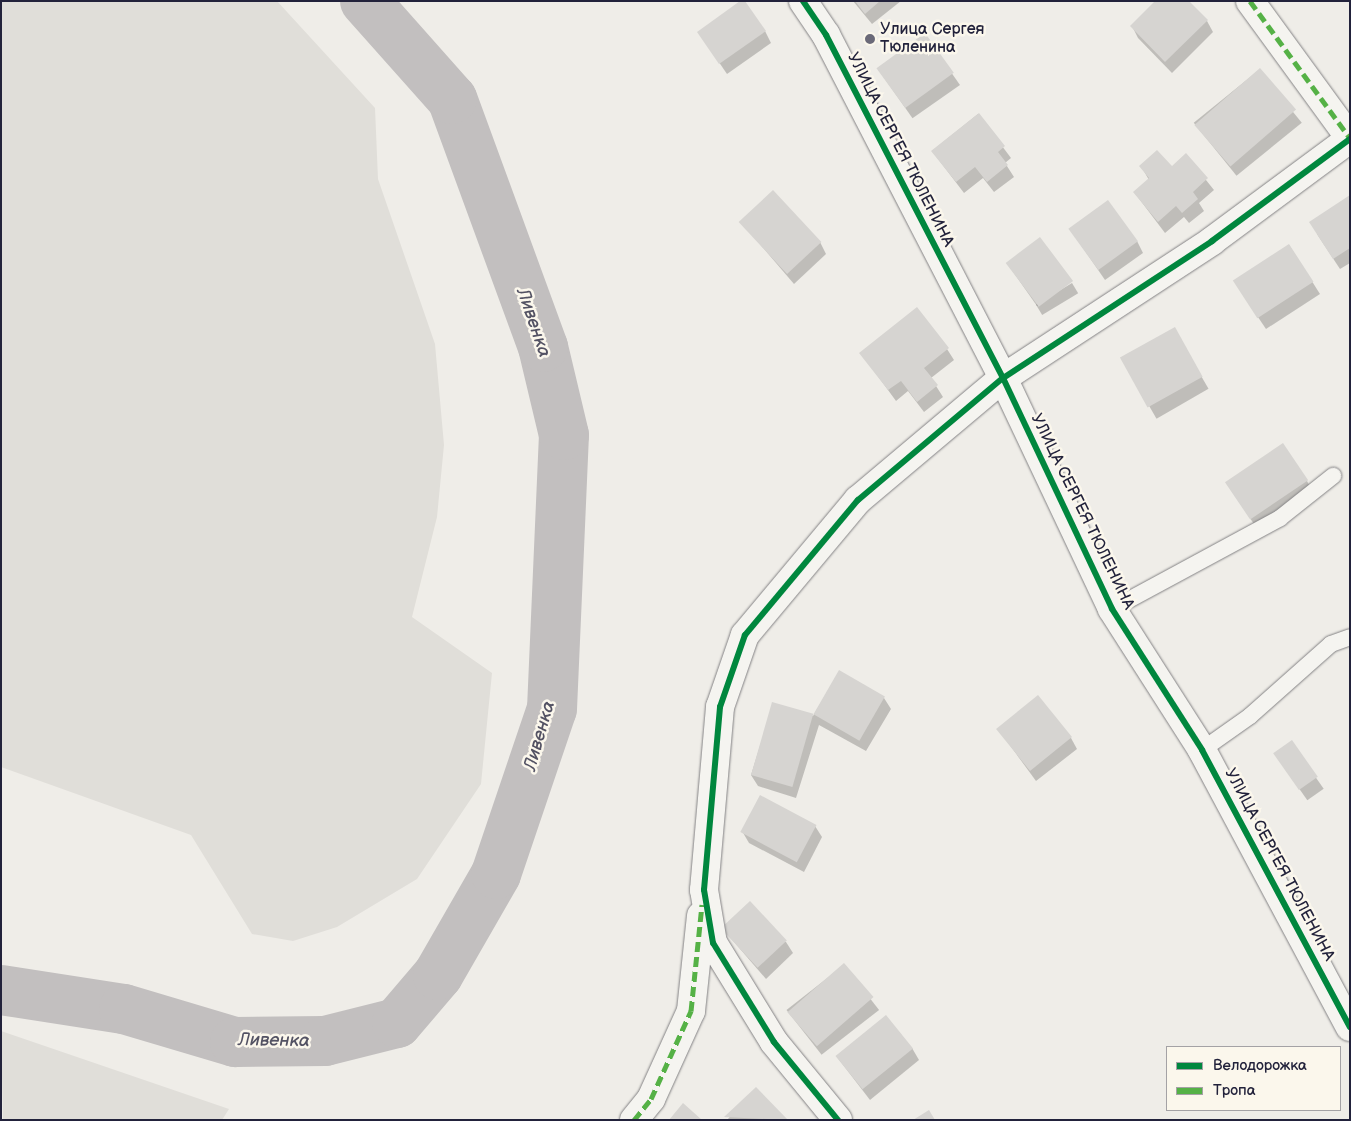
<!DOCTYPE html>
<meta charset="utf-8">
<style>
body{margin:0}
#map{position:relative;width:1351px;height:1121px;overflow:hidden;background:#efede8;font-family:"Balsamiq Sans",sans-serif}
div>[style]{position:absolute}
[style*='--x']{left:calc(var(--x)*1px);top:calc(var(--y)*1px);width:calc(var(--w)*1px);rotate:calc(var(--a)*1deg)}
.green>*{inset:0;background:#e0ded9}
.shadow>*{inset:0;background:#0003;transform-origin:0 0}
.river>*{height:50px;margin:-25px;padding:0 25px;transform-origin:25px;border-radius:25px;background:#c2bfbf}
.building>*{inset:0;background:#d6d4d1;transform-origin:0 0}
.roads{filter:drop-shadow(0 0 1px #838284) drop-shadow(0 0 1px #838284)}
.lane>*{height:16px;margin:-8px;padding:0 8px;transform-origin:8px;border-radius:8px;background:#f5f4f0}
.street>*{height:28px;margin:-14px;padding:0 14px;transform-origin:14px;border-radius:14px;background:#f5f4f0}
.quiet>*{height:5px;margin-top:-2.5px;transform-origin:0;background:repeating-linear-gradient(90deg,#55b146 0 10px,transparent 0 15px)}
.cycleway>*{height:6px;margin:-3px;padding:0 3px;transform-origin:3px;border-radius:3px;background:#00873e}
.dots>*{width:14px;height:14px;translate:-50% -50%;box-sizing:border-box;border:2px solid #fbf7ec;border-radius:50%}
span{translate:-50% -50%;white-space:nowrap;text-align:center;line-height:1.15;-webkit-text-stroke:5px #fbf7ec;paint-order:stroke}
.poi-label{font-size:16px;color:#22223b}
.left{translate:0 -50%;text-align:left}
.street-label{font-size:16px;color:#22223b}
.water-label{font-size:18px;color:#535263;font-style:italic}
.frame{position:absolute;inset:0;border:2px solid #22223b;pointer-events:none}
.legend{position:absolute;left:1166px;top:1046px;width:175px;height:65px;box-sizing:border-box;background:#fbf7ec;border:1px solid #a4a2a5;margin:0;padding:6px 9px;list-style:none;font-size:15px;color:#22223b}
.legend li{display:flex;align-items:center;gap:10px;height:25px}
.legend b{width:25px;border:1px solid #a4a2a5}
</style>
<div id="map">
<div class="green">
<div style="clip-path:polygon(1px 1px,277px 1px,375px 108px,378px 179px,435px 344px,444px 445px,437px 517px,412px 617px,492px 673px,481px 784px,417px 879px,337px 927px,293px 941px,252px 934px,191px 835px,1px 767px)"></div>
<div style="clip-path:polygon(1px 1031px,229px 1109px,222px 1120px,3px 1120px)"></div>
</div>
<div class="shadow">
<div style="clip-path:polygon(853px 1px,901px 1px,872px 24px)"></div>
<div style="clip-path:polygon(1207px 21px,1213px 32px,1172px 73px,1138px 38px,1132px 26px)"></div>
<div style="clip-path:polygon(765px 31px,771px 43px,727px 74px,699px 33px)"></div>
<div style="left:925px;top:35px;width:61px;height:58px;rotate:55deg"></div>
<div style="left:1259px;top:70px;width:68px;height:84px;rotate:51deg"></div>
<div style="clip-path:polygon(978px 114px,1011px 158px,1005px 163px,1014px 177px,994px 192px,983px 178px,964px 193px,932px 151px)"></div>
<div style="clip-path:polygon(1186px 155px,1214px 190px,1199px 203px,1204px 211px,1189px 223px,1184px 217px,1165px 233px,1134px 192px,1149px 180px,1141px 166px,1171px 168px)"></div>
<div style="clip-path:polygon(1350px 196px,1350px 263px,1340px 269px,1317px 234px)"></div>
<div style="clip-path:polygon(741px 222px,820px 242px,826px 254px,794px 284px)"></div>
<div style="clip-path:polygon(1070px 229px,1137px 241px,1143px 253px,1105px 280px)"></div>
<div style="clip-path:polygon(1289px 245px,1320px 294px,1266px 329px,1241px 292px)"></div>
<div style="clip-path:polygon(1007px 263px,1071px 281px,1037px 306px)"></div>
<div style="left:1072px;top:283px;width:12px;height:42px;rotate:59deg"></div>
<div style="left:1174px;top:329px;width:69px;height:60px;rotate:60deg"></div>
<div style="clip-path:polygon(947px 349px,954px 360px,931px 378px,943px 397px,924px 412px,908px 391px,896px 401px,861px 353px)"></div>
<div style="clip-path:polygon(1307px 481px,1313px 492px,1258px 530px,1227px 484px)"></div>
<div style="clip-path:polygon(839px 672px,884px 698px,891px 709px,866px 751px,819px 725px,796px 798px,758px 786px,751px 775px,773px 704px,813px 716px)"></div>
<div style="clip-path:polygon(998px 729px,1071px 738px,1077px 749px,1036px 781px)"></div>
<div style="left:1291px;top:742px;width:57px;height:20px;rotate:55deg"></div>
<div style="clip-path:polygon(815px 826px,822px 837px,804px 872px,749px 843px,742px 831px)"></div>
<div style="clip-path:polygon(722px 928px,786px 942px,793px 953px,766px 979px)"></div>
<div style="left:844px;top:965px;width:57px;height:73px;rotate:52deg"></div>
<div style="clip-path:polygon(912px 1048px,919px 1060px,870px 1100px,837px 1057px)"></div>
<div style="clip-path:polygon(756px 1088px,786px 1120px,727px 1120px)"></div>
</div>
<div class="river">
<div style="--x:1;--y:990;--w:124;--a:8.8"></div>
<div style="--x:124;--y:1009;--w:116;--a:16.6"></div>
<div style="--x:235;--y:1042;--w:90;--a:-0.6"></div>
<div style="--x:325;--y:1041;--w:74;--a:-14"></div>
<div style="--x:397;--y:1023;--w:63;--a:-49.5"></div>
<div style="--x:438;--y:975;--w:116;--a:-60.1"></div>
<div style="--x:496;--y:874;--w:174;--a:-71.3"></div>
<div style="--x:552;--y:709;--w:274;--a:-87.5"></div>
<div style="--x:564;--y:435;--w:90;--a:-103.4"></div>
<div style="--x:543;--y:347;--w:264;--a:-110.1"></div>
<div style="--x:452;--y:99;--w:131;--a:-131.6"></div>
</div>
<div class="building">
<div style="clip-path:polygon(740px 1px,745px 1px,766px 31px,719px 64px,697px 32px)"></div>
<div style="clip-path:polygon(855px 1px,880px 1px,865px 14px)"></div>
<div style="clip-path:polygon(1155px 1px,1189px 1px,1208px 20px,1165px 62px,1130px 26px)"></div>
<div style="left:925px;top:33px;width:49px;height:60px;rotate:54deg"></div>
<div style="left:1260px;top:68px;width:55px;height:87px;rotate:49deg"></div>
<div style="clip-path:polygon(979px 113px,1005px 146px,998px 152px,1008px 165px,987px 182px,975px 167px,956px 182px,931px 151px)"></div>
<div style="clip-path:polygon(1157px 150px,1172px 166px,1186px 153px,1208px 178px,1193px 192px,1198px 199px,1182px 213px,1176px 206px,1158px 222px,1133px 192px,1149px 178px,1139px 166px)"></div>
<div style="left:773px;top:190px;width:71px;height:47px;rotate:47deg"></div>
<div style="clip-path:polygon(1350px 195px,1350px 248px,1333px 259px,1309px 222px)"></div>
<div style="left:1108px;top:200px;width:51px;height:49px;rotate:54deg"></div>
<div style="left:1040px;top:237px;width:55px;height:43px;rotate:53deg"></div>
<div style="left:1289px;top:244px;width:45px;height:67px;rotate:57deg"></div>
<div style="clip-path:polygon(917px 307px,949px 348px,924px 368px,938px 385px,917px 402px,901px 381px,888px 390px,859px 353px)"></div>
<div style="left:1175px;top:327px;width:57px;height:63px;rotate:61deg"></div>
<div style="left:1283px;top:443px;width:45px;height:70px;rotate:56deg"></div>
<div style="left:839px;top:670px;width:53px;height:51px;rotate:30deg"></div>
<div style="left:1038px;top:695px;width:54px;height:54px;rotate:51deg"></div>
<div style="left:772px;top:702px;width:43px;height:76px;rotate:16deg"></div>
<div style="left:1292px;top:740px;width:45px;height:23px;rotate:55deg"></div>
<div style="left:760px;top:795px;width:64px;height:42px;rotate:28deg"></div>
<div style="left:750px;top:901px;width:54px;height:40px;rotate:47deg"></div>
<div style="left:844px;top:963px;width:45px;height:75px;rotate:49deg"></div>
<div style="left:886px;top:1015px;width:43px;height:65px;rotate:51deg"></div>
<div style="clip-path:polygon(756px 1087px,788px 1120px,724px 1117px)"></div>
<div style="clip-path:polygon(683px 1103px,702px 1120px,669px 1120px)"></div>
<div style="clip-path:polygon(929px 1110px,935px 1120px,913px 1120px)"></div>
</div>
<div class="roads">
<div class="lane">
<div style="--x:1112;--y:609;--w:191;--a:-28.4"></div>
<div style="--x:1280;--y:518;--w:68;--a:-38.4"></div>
<div style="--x:1202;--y:750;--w:59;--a:-35.3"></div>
<div style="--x:1250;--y:716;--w:108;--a:-41.6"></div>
<div style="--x:1331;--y:644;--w:20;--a:-20"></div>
</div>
<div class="street">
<div style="--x:803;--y:1;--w:41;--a:55.9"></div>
<div style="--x:826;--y:35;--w:386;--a:62.7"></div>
<div style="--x:1003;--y:378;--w:255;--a:64.7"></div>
<div style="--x:1112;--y:609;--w:167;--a:57.4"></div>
<div style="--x:1202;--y:750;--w:314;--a:61.9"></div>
<div style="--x:1250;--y:1;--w:170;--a:53.9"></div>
<div style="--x:634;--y:1120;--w:27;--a:-51"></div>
<div style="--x:651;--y:1099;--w:97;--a:-65.6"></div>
<div style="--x:691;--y:1011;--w:96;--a:-84"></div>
<div style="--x:838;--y:1120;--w:101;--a:-129.4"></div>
<div style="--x:774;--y:1042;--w:116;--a:-121.6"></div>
<div style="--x:713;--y:943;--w:54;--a:-99.6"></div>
<div style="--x:704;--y:890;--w:184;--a:-85"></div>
<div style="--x:720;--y:707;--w:76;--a:-70.9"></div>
<div style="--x:745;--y:635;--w:176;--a:-50.1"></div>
<div style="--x:858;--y:500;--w:189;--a:-40.1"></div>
<div style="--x:1003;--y:378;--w:250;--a:-33.2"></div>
<div style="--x:1212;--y:241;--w:172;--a:-36.5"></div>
</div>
</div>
<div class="quiet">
<div style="--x:1250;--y:1;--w:170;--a:53.9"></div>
<div style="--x:634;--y:1120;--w:27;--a:-51"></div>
<div style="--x:651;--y:1099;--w:97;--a:-65.6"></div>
<div style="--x:691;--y:1011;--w:107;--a:-84.1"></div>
</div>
<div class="cycleway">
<div style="--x:803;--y:1;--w:41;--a:55.9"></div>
<div style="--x:826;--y:35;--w:386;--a:62.7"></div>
<div style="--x:1003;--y:378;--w:255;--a:64.7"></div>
<div style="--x:1112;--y:609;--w:167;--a:57.4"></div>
<div style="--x:1202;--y:750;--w:314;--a:61.9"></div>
<div style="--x:838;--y:1120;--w:101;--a:-129.4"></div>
<div style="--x:774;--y:1042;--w:116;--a:-121.6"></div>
<div style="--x:713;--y:943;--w:54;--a:-99.6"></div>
<div style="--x:704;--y:890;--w:184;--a:-85"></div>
<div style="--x:720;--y:707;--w:76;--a:-70.9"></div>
<div style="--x:745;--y:635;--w:176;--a:-50.1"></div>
<div style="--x:858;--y:500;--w:189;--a:-40.1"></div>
<div style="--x:1003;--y:378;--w:250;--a:-33.2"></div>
<div style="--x:1212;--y:241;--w:172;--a:-36.5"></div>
</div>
<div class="dots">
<div style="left:870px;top:39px;background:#6a6978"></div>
</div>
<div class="poi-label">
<span class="left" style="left:880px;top:39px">Улица Сергея<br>Тюленина</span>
</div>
<div class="street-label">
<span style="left:900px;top:150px;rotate:63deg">УЛИЦА СЕРГЕЯ ТЮЛЕНИНА</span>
<span style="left:1082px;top:512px;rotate:64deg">УЛИЦА СЕРГЕЯ ТЮЛЕНИНА</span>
<span style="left:1279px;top:865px;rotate:62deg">УЛИЦА СЕРГЕЯ ТЮЛЕНИНА</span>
</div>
<div class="water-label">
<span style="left:533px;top:323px;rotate:71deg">Ливенка</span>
<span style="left:540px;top:736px;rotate:-74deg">Ливенка</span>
<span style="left:274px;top:1041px;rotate:1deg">Ливенка</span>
</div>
<div class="frame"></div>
<ul class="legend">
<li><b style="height:6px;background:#00873e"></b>Велодорожка</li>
<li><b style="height:6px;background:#55b146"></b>Тропа</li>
</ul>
</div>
